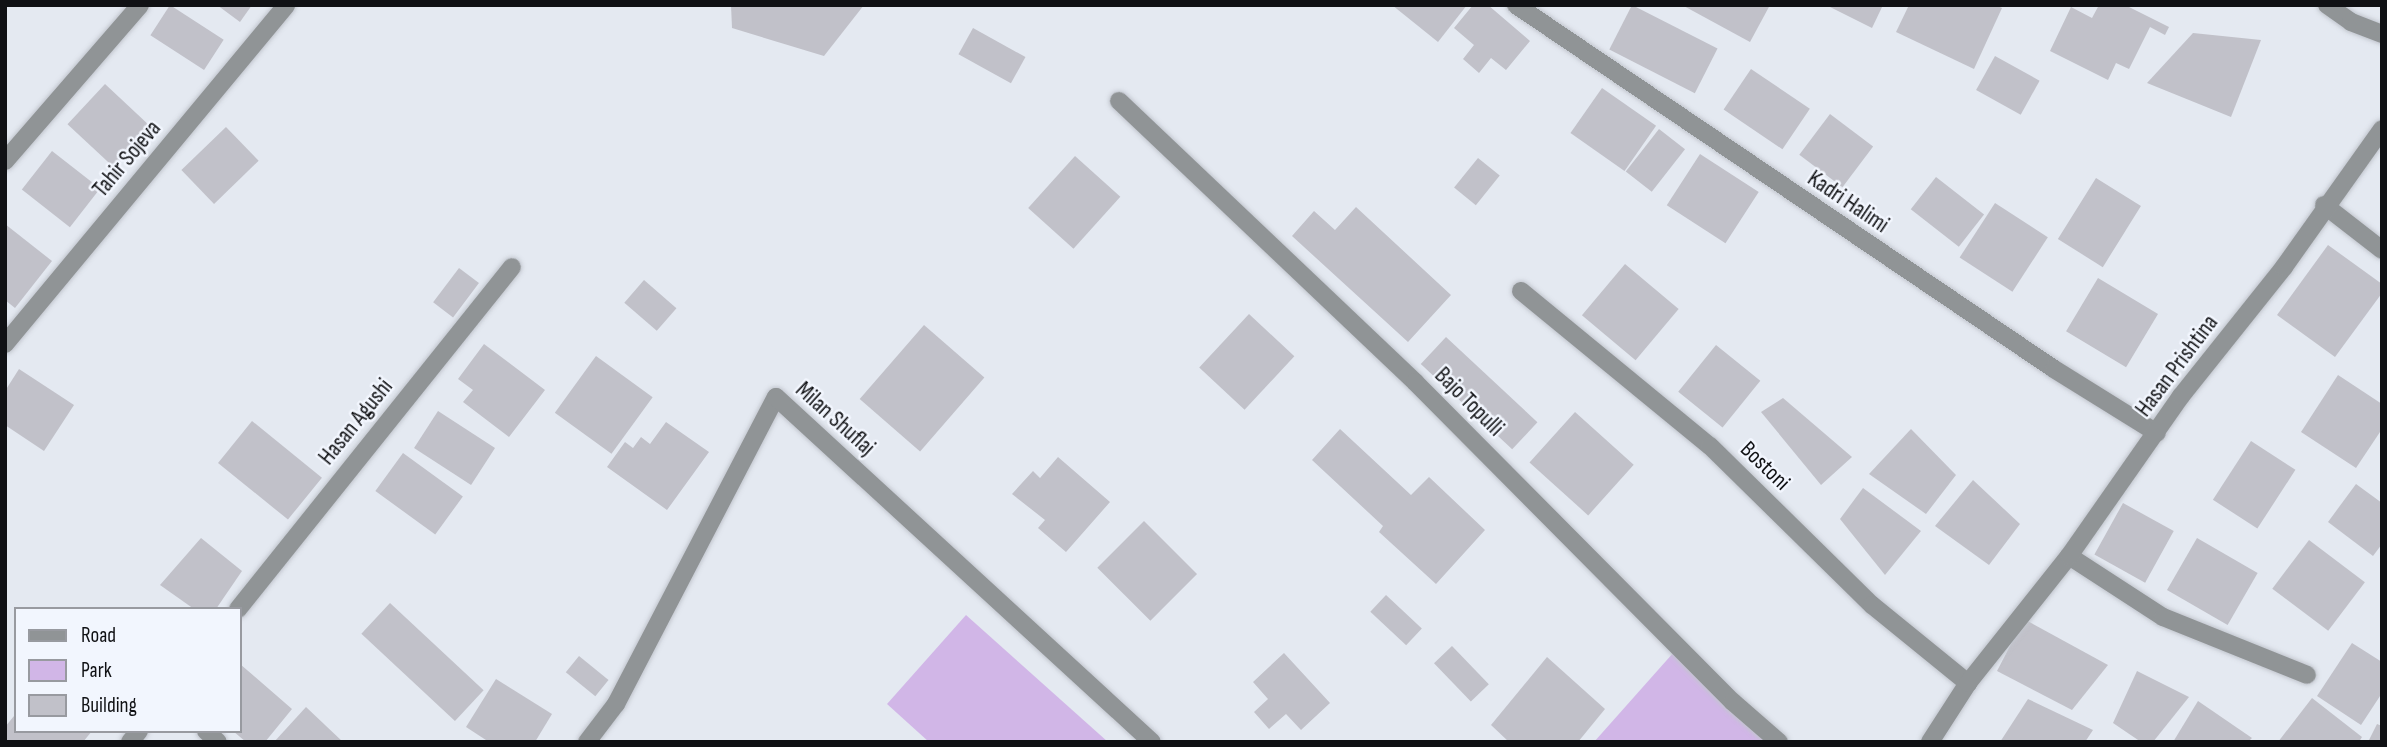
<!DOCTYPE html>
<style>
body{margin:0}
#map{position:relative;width:2387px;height:747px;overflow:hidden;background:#e4e9f1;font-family:"Sofia Sans Condensed",sans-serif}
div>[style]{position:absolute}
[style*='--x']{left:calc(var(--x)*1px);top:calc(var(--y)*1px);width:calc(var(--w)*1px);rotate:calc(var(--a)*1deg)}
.green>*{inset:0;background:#d1b6e7}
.building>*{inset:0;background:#c1c1c9;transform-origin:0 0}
.roads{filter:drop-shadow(0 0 2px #c2c6ce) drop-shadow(0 0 2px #c2c6ce)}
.minor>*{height:18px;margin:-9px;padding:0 9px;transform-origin:9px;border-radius:9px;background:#909496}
span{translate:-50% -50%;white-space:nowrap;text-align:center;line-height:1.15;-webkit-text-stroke:5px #f2f6fe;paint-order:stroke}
.street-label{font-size:23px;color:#101114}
.frame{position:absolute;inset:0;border:7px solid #101114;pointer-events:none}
.legend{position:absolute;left:14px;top:607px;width:228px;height:126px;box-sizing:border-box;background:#f2f6fe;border:2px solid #989aa0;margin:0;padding:9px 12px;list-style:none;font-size:21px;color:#101114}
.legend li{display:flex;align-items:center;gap:14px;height:35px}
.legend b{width:35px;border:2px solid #989aa0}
</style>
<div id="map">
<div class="green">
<div style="clip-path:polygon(966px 615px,1108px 742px,929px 742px,887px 704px)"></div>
<div style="clip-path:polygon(1674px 652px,1775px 742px,1594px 742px)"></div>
</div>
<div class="building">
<div style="left:170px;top:5px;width:64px;height:36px;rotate:33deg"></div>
<div style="clip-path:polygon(217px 5px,252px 5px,240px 22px)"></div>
<div style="clip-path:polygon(731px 5px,864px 5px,824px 56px,732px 28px)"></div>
<div style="clip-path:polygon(1392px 5px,1467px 5px,1438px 42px)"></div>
<div style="clip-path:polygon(1473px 5px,1488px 5px,1530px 41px,1506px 70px,1491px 58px,1479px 73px,1463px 59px,1474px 45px,1454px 28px)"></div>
<div style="left:1632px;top:5px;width:96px;height:50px;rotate:27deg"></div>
<div style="clip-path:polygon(1682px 5px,1770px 5px,1750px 42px)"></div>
<div style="clip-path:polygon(1826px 5px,1883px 5px,1872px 28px)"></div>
<div style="clip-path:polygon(1909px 5px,1995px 5px,2002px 8px,1974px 69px,1896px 32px)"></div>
<div style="clip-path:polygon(2099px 5px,2125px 5px,2169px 27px,2165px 35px,2150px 27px,2129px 69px,2116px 63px,2108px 80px,2050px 51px,2071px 7px,2092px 18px)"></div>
<div style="left:973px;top:28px;width:60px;height:30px;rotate:29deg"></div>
<div style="clip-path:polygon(2193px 33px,2261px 40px,2231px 117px,2147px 83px)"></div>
<div style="left:1995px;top:56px;width:51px;height:39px;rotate:29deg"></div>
<div style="left:1751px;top:69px;width:71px;height:49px;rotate:34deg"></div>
<div style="left:105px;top:84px;width:64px;height:55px;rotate:43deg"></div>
<div style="left:1602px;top:88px;width:66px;height:55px;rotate:35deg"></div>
<div style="left:1830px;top:114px;width:54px;height:51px;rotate:37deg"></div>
<div style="left:226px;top:127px;width:47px;height:62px;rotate:46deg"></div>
<div style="left:1659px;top:129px;width:33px;height:54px;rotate:38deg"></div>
<div style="left:52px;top:151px;width:61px;height:49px;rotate:38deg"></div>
<div style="left:1700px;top:154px;width:70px;height:61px;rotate:33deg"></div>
<div style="left:1075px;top:156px;width:61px;height:70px;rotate:42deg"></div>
<div style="left:1478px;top:158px;width:28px;height:38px;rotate:39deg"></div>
<div style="left:1936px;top:177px;width:61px;height:41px;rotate:38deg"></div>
<div style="left:2096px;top:178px;width:53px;height:72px;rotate:32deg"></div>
<div style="left:1995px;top:203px;width:63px;height:65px;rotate:33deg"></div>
<div style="clip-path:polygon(1356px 207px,1451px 295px,1408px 342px,1292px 236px,1314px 211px,1335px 230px)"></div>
<div style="clip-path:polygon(5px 224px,52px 261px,15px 308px,5px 300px)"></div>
<div style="clip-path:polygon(2328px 245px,2382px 284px,2382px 293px,2335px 357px,2277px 315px)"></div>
<div style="left:1625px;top:264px;width:70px;height:67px;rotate:40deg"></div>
<div style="left:459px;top:268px;width:25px;height:43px;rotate:37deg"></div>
<div style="left:2098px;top:278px;width:70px;height:62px;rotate:31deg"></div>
<div style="left:644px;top:280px;width:43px;height:30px;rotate:41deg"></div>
<div style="left:1249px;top:314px;width:62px;height:73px;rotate:43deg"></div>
<div style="left:924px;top:325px;width:80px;height:98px;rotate:41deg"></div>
<div style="left:1446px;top:337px;width:125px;height:37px;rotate:43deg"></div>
<div style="clip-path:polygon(484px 344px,545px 390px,509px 437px,463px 402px,473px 390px,458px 379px)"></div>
<div style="left:1716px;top:345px;width:57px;height:60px;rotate:39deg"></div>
<div style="left:596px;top:356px;width:70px;height:70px;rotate:36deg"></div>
<div style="clip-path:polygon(19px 369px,74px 405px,44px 451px,5px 425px,5px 391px)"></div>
<div style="clip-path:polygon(2338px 375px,2382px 404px,2382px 429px,2356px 468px,2301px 432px)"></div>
<div style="clip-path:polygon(1783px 398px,1852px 457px,1821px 485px,1761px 412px)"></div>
<div style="left:438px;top:411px;width:68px;height:44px;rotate:33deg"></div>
<div style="left:1575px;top:412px;width:79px;height:68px;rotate:42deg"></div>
<div style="left:252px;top:421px;width:90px;height:54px;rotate:39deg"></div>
<div style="clip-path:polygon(666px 422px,709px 452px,667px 510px,607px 467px,625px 442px,633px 448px,641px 437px,650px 444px)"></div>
<div style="clip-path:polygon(1340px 429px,1411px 495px,1429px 477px,1485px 530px,1436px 584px,1379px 532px,1383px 526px,1312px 460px)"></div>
<div style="clip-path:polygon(1911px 429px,1956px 475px,1926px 514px,1869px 474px)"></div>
<div style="left:2251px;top:441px;width:53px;height:70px;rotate:33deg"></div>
<div style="left:403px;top:453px;width:74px;height:47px;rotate:36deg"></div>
<div style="clip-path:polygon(1058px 457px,1110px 502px,1066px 552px,1038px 528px,1045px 520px,1012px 494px,1033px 471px,1040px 478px)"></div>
<div style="clip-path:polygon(1973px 480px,2020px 524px,1989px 565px,1935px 526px)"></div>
<div style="clip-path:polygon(2356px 484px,2382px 503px,2382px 544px,2373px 556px,2328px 522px)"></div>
<div style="clip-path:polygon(1863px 488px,1921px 531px,1885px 575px,1840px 519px)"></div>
<div style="left:2123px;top:503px;width:58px;height:59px;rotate:29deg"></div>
<div style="left:1144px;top:521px;width:75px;height:66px;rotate:45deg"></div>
<div style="clip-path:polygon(201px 538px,242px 571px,216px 609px,194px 609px,160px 585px)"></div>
<div style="left:2197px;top:538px;width:70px;height:60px;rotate:30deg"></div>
<div style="left:2309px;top:540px;width:70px;height:61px;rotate:37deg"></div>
<div style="left:1386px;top:595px;width:49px;height:23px;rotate:43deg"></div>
<div style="left:390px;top:603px;width:128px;height:42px;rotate:43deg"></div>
<div style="clip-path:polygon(2024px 619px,2108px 665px,2072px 710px,1997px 671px)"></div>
<div style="clip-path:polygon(2352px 643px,2382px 662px,2382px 693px,2361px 725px,2317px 696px)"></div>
<div style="left:1452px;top:646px;width:53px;height:25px;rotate:46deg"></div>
<div style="clip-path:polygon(1284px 653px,1330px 703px,1301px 730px,1286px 714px,1269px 729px,1254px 712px,1268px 699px,1253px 682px)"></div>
<div style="left:579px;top:656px;width:38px;height:21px;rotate:39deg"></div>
<div style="clip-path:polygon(1547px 657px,1605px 709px,1578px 742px,1509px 742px,1491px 725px)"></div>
<div style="clip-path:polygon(240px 664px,292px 709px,265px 742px,246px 742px,233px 731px,240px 731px)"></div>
<div style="clip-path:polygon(2137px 671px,2189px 697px,2153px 742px,2141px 742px,2113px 723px)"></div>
<div style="clip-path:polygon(496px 679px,552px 714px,535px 742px,489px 742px,466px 727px)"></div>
<div style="clip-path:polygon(2312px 698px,2362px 737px,2359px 742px,2278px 742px)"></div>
<div style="clip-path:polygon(2028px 699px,2093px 730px,2085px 742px,2000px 742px)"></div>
<div style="clip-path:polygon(2198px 701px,2252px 738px,2248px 742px,2173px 742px)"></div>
<div style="clip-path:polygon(306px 707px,343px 742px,274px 742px)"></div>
<div style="clip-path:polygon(14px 716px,16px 731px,92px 731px,83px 742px,5px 742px,5px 727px)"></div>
<div style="clip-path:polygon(2377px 724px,2382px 726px,2382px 742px,2368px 742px)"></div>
</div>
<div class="roads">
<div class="minor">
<div style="--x:1516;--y:5;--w:650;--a:34.08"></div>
<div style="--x:2054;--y:369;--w:121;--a:31.9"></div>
<div style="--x:2327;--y:5;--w:29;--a:35"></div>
<div style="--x:2351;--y:22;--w:33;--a:21"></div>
<div style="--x:1119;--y:101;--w:408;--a:43.5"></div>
<div style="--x:1415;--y:382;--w:451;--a:45.2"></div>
<div style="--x:1733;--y:702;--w:61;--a:41"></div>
<div style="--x:5;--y:161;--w:206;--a:-49.1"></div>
<div style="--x:2324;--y:205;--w:73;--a:37.8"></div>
<div style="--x:1521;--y:291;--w:244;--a:39.4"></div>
<div style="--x:1710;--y:446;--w:227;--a:44.5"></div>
<div style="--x:1872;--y:605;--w:124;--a:39.1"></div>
<div style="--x:5;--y:344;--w:440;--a:-50.3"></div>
<div style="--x:2069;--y:556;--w:112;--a:33"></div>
<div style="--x:2163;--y:617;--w:155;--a:21.9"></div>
<div style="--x:238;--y:609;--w:438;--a:-51.3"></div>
<div style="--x:206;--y:731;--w:16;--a:43"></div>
<div style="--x:130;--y:742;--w:14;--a:-51"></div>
<div style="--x:587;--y:742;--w:48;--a:-52.7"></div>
<div style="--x:616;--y:704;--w:346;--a:-62.5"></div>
<div style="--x:776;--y:397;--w:510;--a:42.54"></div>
<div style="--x:1930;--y:742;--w:70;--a:-57.2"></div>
<div style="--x:1968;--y:683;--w:162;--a:-51.5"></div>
<div style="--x:2069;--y:556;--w:195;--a:-55"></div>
<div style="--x:2181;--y:396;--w:165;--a:-51.4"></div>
<div style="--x:2284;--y:267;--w:169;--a:-54.6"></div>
</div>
</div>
<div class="street-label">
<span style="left:127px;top:159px;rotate:-50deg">Tahir Sojeva</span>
<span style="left:1848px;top:202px;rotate:34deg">Kadri Halimi</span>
<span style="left:2177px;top:366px;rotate:-53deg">Hasan Prishtina</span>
<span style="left:1469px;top:402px;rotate:45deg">Bajo Topulli</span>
<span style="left:835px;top:419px;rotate:42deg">Milan Shuflaj</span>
<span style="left:356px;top:422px;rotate:-51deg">Hasan Agushi</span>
<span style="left:1765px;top:466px;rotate:44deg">Bostoni</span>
</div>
<div class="frame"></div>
<ul class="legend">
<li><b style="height:9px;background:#909496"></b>Road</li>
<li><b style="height:19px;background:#d1b6e7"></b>Park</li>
<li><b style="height:19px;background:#c1c1c9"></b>Building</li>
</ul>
</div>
